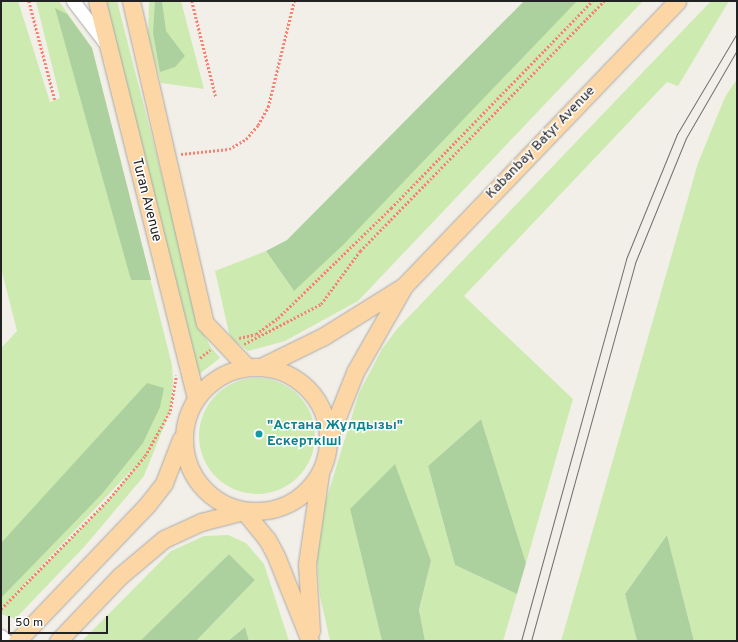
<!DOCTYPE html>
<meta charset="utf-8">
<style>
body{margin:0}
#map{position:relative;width:738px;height:642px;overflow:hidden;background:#f2efe9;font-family:Overpass,sans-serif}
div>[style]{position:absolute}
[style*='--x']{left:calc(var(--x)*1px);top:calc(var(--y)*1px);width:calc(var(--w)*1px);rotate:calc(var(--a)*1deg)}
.grass>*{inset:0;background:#cdebb0}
.round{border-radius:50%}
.forest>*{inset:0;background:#add19e}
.path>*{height:2.5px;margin-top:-1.25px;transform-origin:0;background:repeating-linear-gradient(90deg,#fa8072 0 2px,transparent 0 4px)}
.roads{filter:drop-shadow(0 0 1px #a9a9a9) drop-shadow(0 0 1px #a9a9a9)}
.minor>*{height:13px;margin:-6.5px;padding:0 6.5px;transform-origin:6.5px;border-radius:6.5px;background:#fff}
.major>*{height:17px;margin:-8.5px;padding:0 8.5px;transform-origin:8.5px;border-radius:8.5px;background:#fcd6a4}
.major>.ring{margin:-8.5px;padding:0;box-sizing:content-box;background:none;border:17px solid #fcd6a4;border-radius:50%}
.tram>*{height:1px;margin:-0.5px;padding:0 0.5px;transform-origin:0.5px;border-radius:0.5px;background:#707070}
.dots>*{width:11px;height:11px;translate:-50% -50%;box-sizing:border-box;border:2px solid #fff;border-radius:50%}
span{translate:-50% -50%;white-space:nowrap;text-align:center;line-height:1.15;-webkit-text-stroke:3px #fff;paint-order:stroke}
.street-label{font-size:14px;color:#222}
.culture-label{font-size:14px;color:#0d838f;font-weight:700}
.left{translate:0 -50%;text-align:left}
.frame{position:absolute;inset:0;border:2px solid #222;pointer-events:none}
.scale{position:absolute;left:8px;top:616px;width:100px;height:18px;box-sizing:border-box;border:2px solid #222;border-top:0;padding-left:5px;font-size:12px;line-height:14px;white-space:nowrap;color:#222;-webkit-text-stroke:3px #fff;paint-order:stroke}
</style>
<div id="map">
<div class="grass">
<div style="clip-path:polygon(evenodd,1px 1px,18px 1px,50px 102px,60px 98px,36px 1px,59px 1px,92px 48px,172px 365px,173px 381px,170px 411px,144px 476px,85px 546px,15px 619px,1px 614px,1px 348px,17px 331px,1px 268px,1px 1px,138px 463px,110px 498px,18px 592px,18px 591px,138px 463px)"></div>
<div style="clip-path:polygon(104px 1px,117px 1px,201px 328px,210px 346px,220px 358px,197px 376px)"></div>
<div style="clip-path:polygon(149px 1px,181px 1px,204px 89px,161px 83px,148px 35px)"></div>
<div style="clip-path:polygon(574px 1px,643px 1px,358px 301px,285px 341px,248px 351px,233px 340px,229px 333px,215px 271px,266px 251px,293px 290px)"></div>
<div style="clip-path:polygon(711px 1px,729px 1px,678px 86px,667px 82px,464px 296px,573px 399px,526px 563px,481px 419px,428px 466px,455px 565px,517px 594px,503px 641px,425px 641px,419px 611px,431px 561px,350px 509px,382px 641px,330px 641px,320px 596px,317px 558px,323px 510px,359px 393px,382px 349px,397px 329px)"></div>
<div style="clip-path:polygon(737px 79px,737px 641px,694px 641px,667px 535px,625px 594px,637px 641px,561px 641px,698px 163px,725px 97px)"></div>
<div class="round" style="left:199px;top:378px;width:116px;height:116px"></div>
<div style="clip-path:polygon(228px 535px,246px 543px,264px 564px,289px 641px,249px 641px,245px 627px,228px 641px,196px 641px,255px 580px,229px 554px,140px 641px,82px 641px,171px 551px,204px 536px)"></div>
</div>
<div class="forest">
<div style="clip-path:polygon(155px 1px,162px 1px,166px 31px,185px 56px,175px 67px,160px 72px,153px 33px)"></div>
<div style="clip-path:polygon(524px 1px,577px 1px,343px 245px,294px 291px,266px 251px,287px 240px)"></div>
<div style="clip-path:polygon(55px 8px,67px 14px,92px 48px,151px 280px,131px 280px)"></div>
<div style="clip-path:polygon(147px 383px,164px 388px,160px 407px,143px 443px,102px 494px,1px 598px,1px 543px)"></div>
<div style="clip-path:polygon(481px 419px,526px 563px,517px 594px,455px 565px,428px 466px)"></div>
<div style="clip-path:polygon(395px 464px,431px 561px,419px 610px,425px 641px,382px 641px,350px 509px)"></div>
<div style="clip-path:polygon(667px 535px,694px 641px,637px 641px,625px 594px)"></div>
<div style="clip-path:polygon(229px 554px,255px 580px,196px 641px,140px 641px)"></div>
<div style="clip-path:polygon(245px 627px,249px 641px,228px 641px)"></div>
</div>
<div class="path">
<div style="--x:29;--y:1;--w:102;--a:75.3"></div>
<div style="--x:192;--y:1;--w:99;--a:76"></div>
<div style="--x:181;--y:154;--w:48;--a:-5.9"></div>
<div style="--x:229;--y:149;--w:20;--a:-30"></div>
<div style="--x:246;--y:139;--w:18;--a:-49"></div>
<div style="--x:258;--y:125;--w:21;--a:-61"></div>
<div style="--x:268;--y:107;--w:109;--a:-76.2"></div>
<div style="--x:239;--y:338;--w:17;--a:-13"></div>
<div style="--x:256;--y:334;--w:27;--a:-36"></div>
<div style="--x:278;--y:318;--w:158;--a:-44.2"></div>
<div style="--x:391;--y:208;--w:289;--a:-45.8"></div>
<div style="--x:244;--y:344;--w:87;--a:-27.5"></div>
<div style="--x:321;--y:304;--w:66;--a:-53.7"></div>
<div style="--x:360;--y:251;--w:349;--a:-45.7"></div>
<div style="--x:200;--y:358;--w:13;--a:-39"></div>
<div style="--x:1;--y:609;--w:156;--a:-45.5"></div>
<div style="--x:110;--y:498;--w:55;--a:-50.2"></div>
<div style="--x:145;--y:456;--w:51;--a:-60.9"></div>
<div style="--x:170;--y:411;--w:36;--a:-80"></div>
</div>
<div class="roads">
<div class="minor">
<div style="--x:73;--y:1;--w:54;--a:52.5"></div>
<div style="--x:1;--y:636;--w:7;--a:45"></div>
</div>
<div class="major">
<div style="--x:97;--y:1;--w:409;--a:76"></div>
<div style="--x:131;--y:1;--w:330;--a:77.1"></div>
<div style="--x:205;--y:323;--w:61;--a:46.3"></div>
<div style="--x:261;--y:367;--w:70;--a:-26.2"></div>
<div style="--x:324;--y:336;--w:94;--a:-32"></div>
<div class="ring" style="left:184px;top:367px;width:127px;height:127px"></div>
<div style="--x:328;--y:440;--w:73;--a:-68.3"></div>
<div style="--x:355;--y:372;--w:99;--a:-60.3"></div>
<div style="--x:404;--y:286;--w:395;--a:-46.2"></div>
<div style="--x:311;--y:631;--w:67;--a:-93.4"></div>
<div style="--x:307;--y:564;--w:91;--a:-81.8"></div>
<div style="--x:17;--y:641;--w:188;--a:-46.3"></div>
<div style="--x:147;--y:505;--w:28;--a:-52"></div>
<div style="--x:164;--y:483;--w:47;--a:-68.9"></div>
<div style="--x:58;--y:641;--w:90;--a:-46.4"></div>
<div style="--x:120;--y:576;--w:57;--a:-40.1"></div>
<div style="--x:164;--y:539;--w:41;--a:-24.7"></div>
<div style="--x:201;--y:522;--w:44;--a:-14.3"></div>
<div style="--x:244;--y:511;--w:36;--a:51"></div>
<div style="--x:267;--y:539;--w:19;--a:62"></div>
<div style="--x:276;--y:556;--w:92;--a:68.2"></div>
</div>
</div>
<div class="tram">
<div style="--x:521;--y:641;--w:396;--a:-74.6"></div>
<div style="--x:626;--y:259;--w:135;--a:-67.8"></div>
<div style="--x:677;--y:134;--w:117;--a:-59.3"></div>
<div style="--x:531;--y:641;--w:392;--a:-74.6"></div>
<div style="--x:635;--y:263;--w:135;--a:-67.8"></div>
<div style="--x:686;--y:138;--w:102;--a:-59.9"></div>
</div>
<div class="dots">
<div style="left:259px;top:434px;background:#0f9aa8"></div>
</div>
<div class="street-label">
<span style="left:541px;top:143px;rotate:-46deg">Kabanbay Batyr Avenue</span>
<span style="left:146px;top:200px;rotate:76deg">Turan Avenue</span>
</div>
<div class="culture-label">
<span class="left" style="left:267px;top:434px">"Астана Жұлдызы"<br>Ескерткіші</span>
</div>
<div class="frame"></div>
<div class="scale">50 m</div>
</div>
